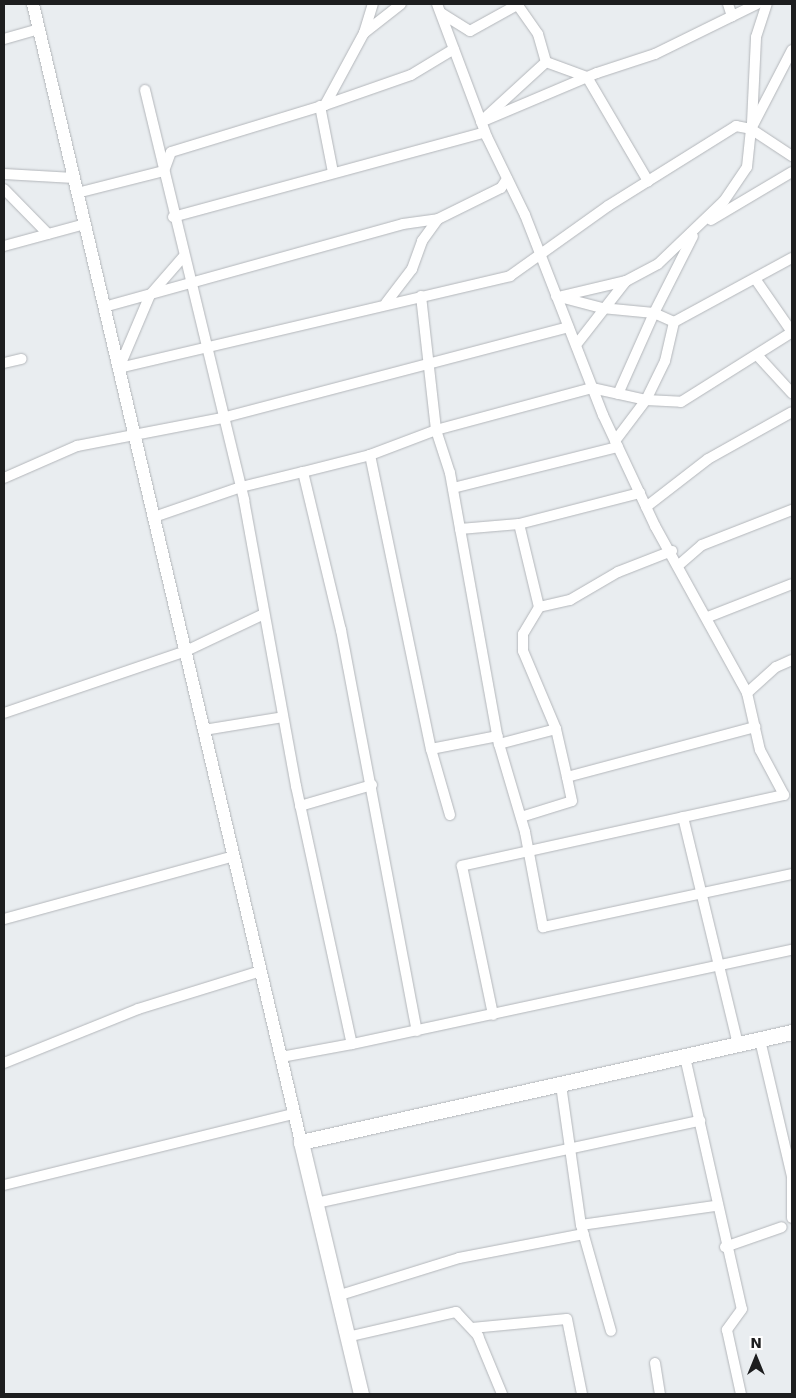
<!DOCTYPE html>
<style>
body{margin:0}
#map{position:relative;width:796px;height:1398px;overflow:hidden;background:#e9edf0;font-family:"DejaVu Sans",sans-serif}
div>[style]{position:absolute}
[style*='--x']{left:calc(var(--x)*1px);top:calc(var(--y)*1px);width:calc(var(--w)*1px);rotate:calc(var(--a)*1deg)}
.roads{filter:drop-shadow(0 0 1px #b3b6ba) drop-shadow(0 0 1px #b3b6ba)}
.minor>*{height:10px;margin:-5px;padding:0 5px;transform-origin:5px;border-radius:5px;background:#fff}
.tertiary>*{height:12px;margin:-6px;padding:0 6px;transform-origin:6px;border-radius:6px;background:#fff}
.secondary>*{height:15px;margin:-7.5px;padding:0 7.5px;transform-origin:7.5px;border-radius:7.5px;background:#fff}
span{translate:-50% -50%;white-space:nowrap;text-align:center;line-height:1.15;-webkit-text-stroke:4.5px #fff;paint-order:stroke}
.frame{position:absolute;inset:0;border:5px solid #1d1e1f;pointer-events:none}
.north{position:absolute;left:731px;top:1333px;width:50px;height:50px;-webkit-text-stroke:4px #fff;paint-order:stroke;rotate:0deg;font-size:14px;font-weight:700;line-height:20px;text-align:center;color:#1d1e1f}
.north::after{content:'';display:block;margin:auto;width:18px;height:22px;background:#1d1e1f;clip-path:polygon(50% 0,100% 100%,50% 72%,0 100%)}
</style>
<div id="map">
<div class="roads">
<div class="minor">
<div style="--x:437;--y:4;--w:142;--a:69.4"></div>
<div style="--x:487;--y:137;--w:87;--a:64"></div>
<div style="--x:525;--y:215;--w:215;--a:68.7"></div>
<div style="--x:603;--y:415;--w:123;--a:64.9"></div>
<div style="--x:655;--y:526;--w:191;--a:61.1"></div>
<div style="--x:747;--y:693;--w:58;--a:77.2"></div>
<div style="--x:760;--y:750;--w:51;--a:61.9"></div>
<div style="--x:784;--y:795;--w:330;--a:167.6"></div>
<div style="--x:462;--y:866;--w:152;--a:78.2"></div>
<div style="--x:728;--y:4;--w:13;--a:72"></div>
<div style="--x:441;--y:13;--w:34;--a:32"></div>
<div style="--x:470;--y:31;--w:56;--a:-28.9"></div>
<div style="--x:364;--y:33;--w:47;--a:-38.1"></div>
<div style="--x:4;--y:39;--w:36;--a:-16"></div>
<div style="--x:546;--y:62;--w:44;--a:20.1"></div>
<div style="--x:587;--y:77;--w:121;--a:59.6"></div>
<div style="--x:145;--y:90;--w:422;--a:76.4"></div>
<div style="--x:244;--y:500;--w:291;--a:79.7"></div>
<div style="--x:296;--y:786;--w:264;--a:77.8"></div>
<div style="--x:352;--y:1044;--w:72;--a:169.6"></div>
<div style="--x:325;--y:105;--w:91;--a:-19.2"></div>
<div style="--x:411;--y:75;--w:50;--a:-31.2"></div>
<div style="--x:320;--y:106;--w:67;--a:78.9"></div>
<div style="--x:487;--y:116;--w:80;--a:-42.5"></div>
<div style="--x:546;--y:62;--w:29;--a:-106"></div>
<div style="--x:538;--y:34;--w:35;--a:-125"></div>
<div style="--x:481;--y:122;--w:126;--a:-22.9"></div>
<div style="--x:597;--y:73;--w:61;--a:-18.1"></div>
<div style="--x:655;--y:54;--w:114;--a:-26.1"></div>
<div style="--x:752;--y:123;--w:86;--a:-87.3"></div>
<div style="--x:756;--y:37;--w:35;--a:-72"></div>
<div style="--x:4;--y:174;--w:70;--a:3.3"></div>
<div style="--x:4;--y:189;--w:63;--a:45.6"></div>
<div style="--x:77;--y:193;--w:90;--a:-14.2"></div>
<div style="--x:164;--y:171;--w:20;--a:-70"></div>
<div style="--x:171;--y:152;--w:161;--a:-17"></div>
<div style="--x:325;--y:105;--w:82;--a:-61.6"></div>
<div style="--x:364;--y:33;--w:30;--a:-73"></div>
<div style="--x:173;--y:217;--w:323;--a:-15.2"></div>
<div style="--x:711;--y:220;--w:94;--a:-30.7"></div>
<div style="--x:4;--y:246;--w:84;--a:-15.2"></div>
<div style="--x:756;--y:280;--w:63;--a:55.3"></div>
<div style="--x:421;--y:296;--w:135;--a:83.6"></div>
<div style="--x:436;--y:430;--w:45;--a:72"></div>
<div style="--x:450;--y:473;--w:275;--a:79.8"></div>
<div style="--x:499;--y:744;--w:92;--a:73.5"></div>
<div style="--x:525;--y:832;--w:97;--a:79.3"></div>
<div style="--x:543;--y:927;--w:255;--a:-12"></div>
<div style="--x:556;--y:296;--w:48;--a:14.6"></div>
<div style="--x:602;--y:308;--w:52;--a:5.5"></div>
<div style="--x:654;--y:313;--w:86;--a:-63.1"></div>
<div style="--x:562;--y:296;--w:66;--a:-13.2"></div>
<div style="--x:386;--y:303;--w:43;--a:-52.6"></div>
<div style="--x:412;--y:269;--w:30;--a:-70"></div>
<div style="--x:422;--y:241;--w:27;--a:-54"></div>
<div style="--x:438;--y:219;--w:70;--a:-26.2"></div>
<div style="--x:501;--y:188;--w:11;--a:-56"></div>
<div style="--x:104;--y:307;--w:310;--a:-15.5"></div>
<div style="--x:403;--y:224;--w:35;--a:-8"></div>
<div style="--x:576;--y:345;--w:81;--a:-52"></div>
<div style="--x:626;--y:281;--w:36;--a:-28"></div>
<div style="--x:658;--y:264;--w:91;--a:-43.7"></div>
<div style="--x:724;--y:201;--w:41;--a:-55.9"></div>
<div style="--x:747;--y:167;--w:38;--a:-84"></div>
<div style="--x:751;--y:129;--w:89;--a:-62.6"></div>
<div style="--x:757;--y:355;--w:52;--a:47.4"></div>
<div style="--x:4;--y:363;--w:18;--a:-13"></div>
<div style="--x:119;--y:368;--w:402;--a:-13.2"></div>
<div style="--x:510;--y:276;--w:120;--a:-35.5"></div>
<div style="--x:608;--y:206;--w:151;--a:-32"></div>
<div style="--x:736;--y:126;--w:15;--a:11"></div>
<div style="--x:751;--y:129;--w:49;--a:33.4"></div>
<div style="--x:119;--y:368;--w:79;--a:-67"></div>
<div style="--x:150;--y:295;--w:52;--a:-48.9"></div>
<div style="--x:618;--y:394;--w:89;--a:-66"></div>
<div style="--x:654;--y:313;--w:22;--a:24"></div>
<div style="--x:615;--y:441;--w:51;--a:-52.9"></div>
<div style="--x:646;--y:400;--w:35;--a:3"></div>
<div style="--x:681;--y:402;--w:131;--a:-32.2"></div>
<div style="--x:370;--y:455;--w:71;--a:-20.7"></div>
<div style="--x:436;--y:430;--w:162;--a:-15.1"></div>
<div style="--x:592;--y:388;--w:55;--a:12.5"></div>
<div style="--x:646;--y:400;--w:43;--a:-64"></div>
<div style="--x:665;--y:361;--w:40;--a:-77"></div>
<div style="--x:674;--y:322;--w:134;--a:-28.5"></div>
<div style="--x:303;--y:472;--w:69;--a:-14.2"></div>
<div style="--x:370;--y:455;--w:300;--a:78.3"></div>
<div style="--x:4;--y:478;--w:80;--a:-23.7"></div>
<div style="--x:77;--y:446;--w:148;--a:-10.9"></div>
<div style="--x:222;--y:418;--w:358;--a:-14.7"></div>
<div style="--x:453;--y:488;--w:170;--a:-14"></div>
<div style="--x:646;--y:507;--w:78;--a:-37.7"></div>
<div style="--x:708;--y:459;--w:96;--a:-29.2"></div>
<div style="--x:154;--y:517;--w:92;--a:-19"></div>
<div style="--x:241;--y:487;--w:64;--a:-13.6"></div>
<div style="--x:303;--y:472;--w:163;--a:76.5"></div>
<div style="--x:341;--y:630;--w:408;--a:79.3"></div>
<div style="--x:460;--y:529;--w:59;--a:-4.8"></div>
<div style="--x:680;--y:564;--w:29;--a:-41"></div>
<div style="--x:702;--y:545;--w:97;--a:-21.3"></div>
<div style="--x:539;--y:607;--w:32;--a:-13"></div>
<div style="--x:570;--y:600;--w:56;--a:-30.3"></div>
<div style="--x:618;--y:572;--w:58;--a:-21.3"></div>
<div style="--x:708;--y:617;--w:90;--a:-21.4"></div>
<div style="--x:747;--y:693;--w:39;--a:-42"></div>
<div style="--x:776;--y:667;--w:17;--a:-24"></div>
<div style="--x:4;--y:713;--w:192;--a:-18.8"></div>
<div style="--x:186;--y:651;--w:86;--a:-25.4"></div>
<div style="--x:556;--y:729;--w:85;--a:-112.9"></div>
<div style="--x:523;--y:651;--w:17;--a:-90"></div>
<div style="--x:523;--y:634;--w:31;--a:-59"></div>
<div style="--x:539;--y:607;--w:85;--a:-103.5"></div>
<div style="--x:519;--y:524;--w:125;--a:-14.4"></div>
<div style="--x:204;--y:730;--w:80;--a:-9.3"></div>
<div style="--x:499;--y:744;--w:59;--a:-14.7"></div>
<div style="--x:556;--y:729;--w:49;--a:77.1"></div>
<div style="--x:300;--y:806;--w:75;--a:-16.3"></div>
<div style="--x:450;--y:815;--w:69;--a:-106.1"></div>
<div style="--x:431;--y:749;--w:68;--a:-11"></div>
<div style="--x:521;--y:817;--w:53;--a:-17.4"></div>
<div style="--x:572;--y:801;--w:25;--a:-102"></div>
<div style="--x:567;--y:777;--w:195;--a:-14.9"></div>
<div style="--x:683;--y:817;--w:235;--a:76.4"></div>
<div style="--x:4;--y:919;--w:238;--a:-15.3"></div>
<div style="--x:760;--y:1040;--w:140;--a:76.8"></div>
<div style="--x:792;--y:1176;--w:42;--a:90"></div>
<div style="--x:352;--y:1044;--w:450;--a:-12.1"></div>
<div style="--x:685;--y:1057;--w:258;--a:77.3"></div>
<div style="--x:742;--y:1309;--w:26;--a:126"></div>
<div style="--x:727;--y:1330;--w:66;--a:77.7"></div>
<div style="--x:4;--y:1063;--w:144;--a:-21.9"></div>
<div style="--x:138;--y:1009;--w:129;--a:-17.2"></div>
<div style="--x:561;--y:1085;--w:141;--a:81.9"></div>
<div style="--x:581;--y:1225;--w:110;--a:74.2"></div>
<div style="--x:4;--y:1185;--w:299;--a:-13.8"></div>
<div style="--x:316;--y:1203;--w:393;--a:-12.1"></div>
<div style="--x:581;--y:1225;--w:135;--a:-8.1"></div>
<div style="--x:725;--y:1247;--w:60;--a:-19.3"></div>
<div style="--x:337;--y:1296;--w:128;--a:-17.3"></div>
<div style="--x:459;--y:1258;--w:127;--a:-10.9"></div>
<div style="--x:472;--y:1328;--w:95;--a:-5.4"></div>
<div style="--x:567;--y:1319;--w:76;--a:78.7"></div>
<div style="--x:347;--y:1337;--w:112;--a:-12.9"></div>
<div style="--x:456;--y:1312;--w:33;--a:47"></div>
<div style="--x:478;--y:1336;--w:63;--a:67.5"></div>
<div style="--x:655;--y:1363;--w:31;--a:81"></div>
</div>
<div class="tertiary">
<div style="--x:33;--y:4;--w:1169;--a:76.75"></div>
</div>
<div class="secondary">
<div style="--x:361;--y:1394;--w:259;--a:-103.4"></div>
<div style="--x:301;--y:1142;--w:503;--a:-12.63"></div>
</div>
</div>
<div class="frame"></div>
<div class="north">N</div>
</div>
